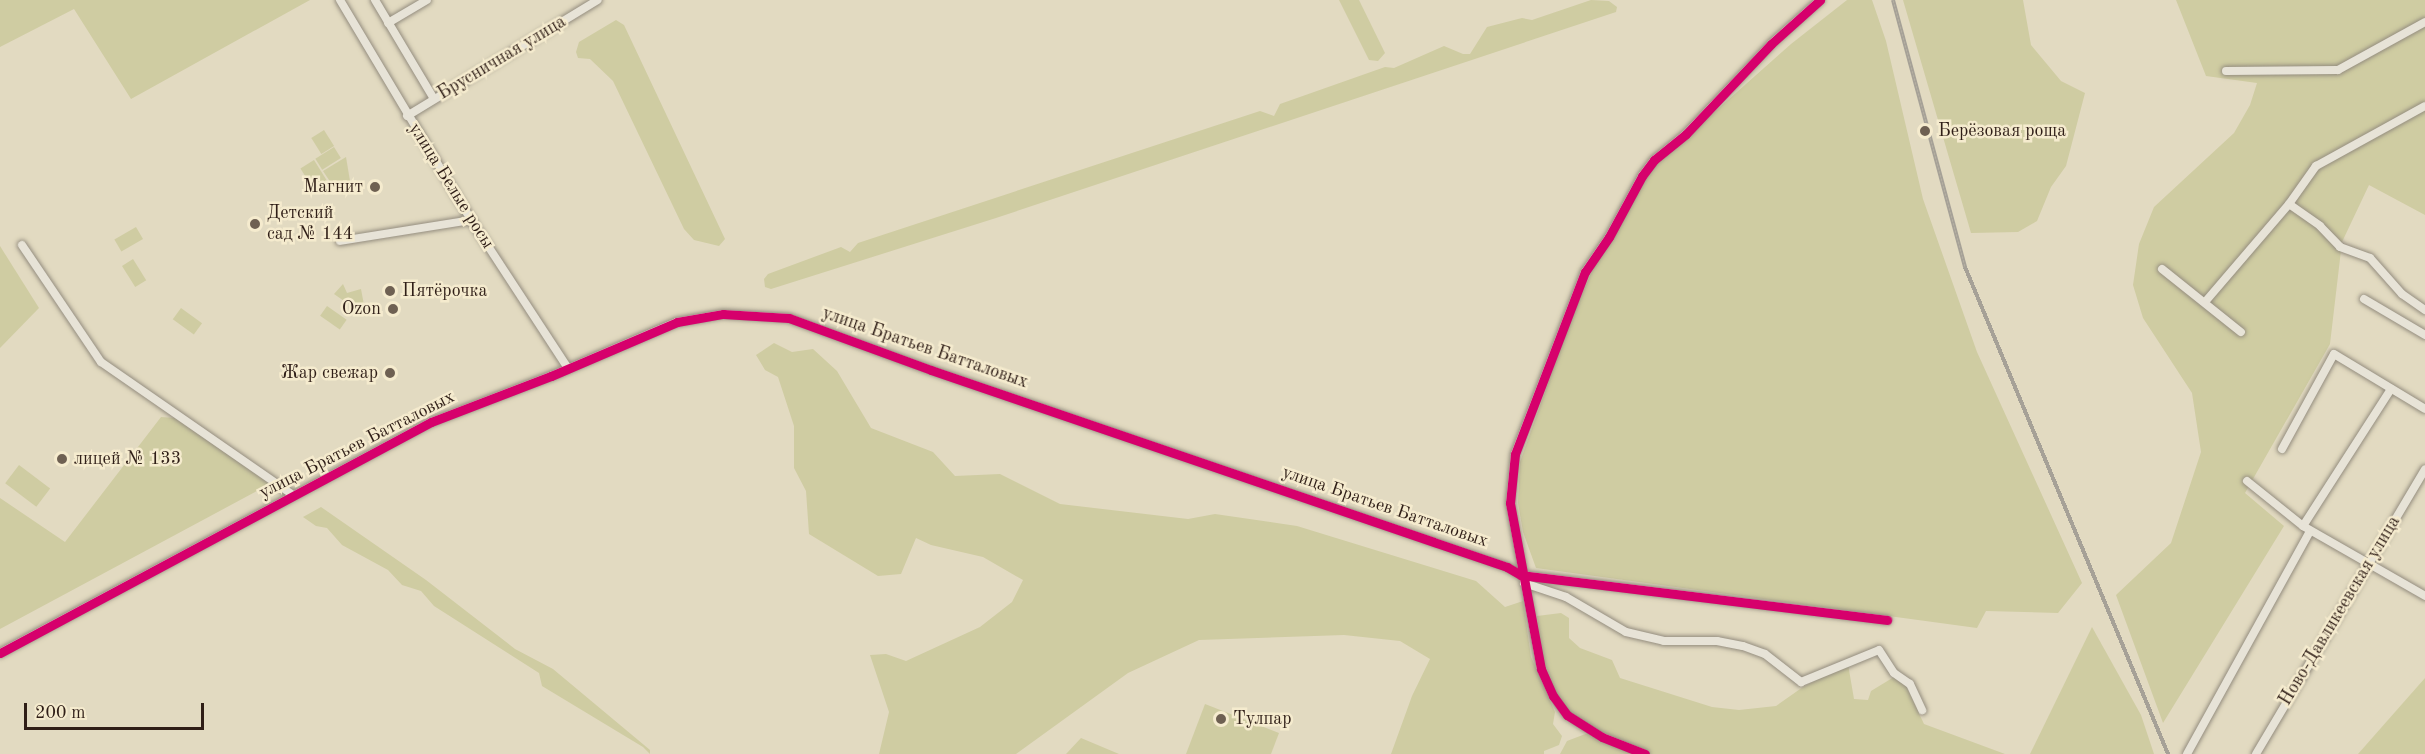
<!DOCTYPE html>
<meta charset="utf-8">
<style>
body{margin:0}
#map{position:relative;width:2425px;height:754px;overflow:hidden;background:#e2dac1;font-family:"Old Standard TT",serif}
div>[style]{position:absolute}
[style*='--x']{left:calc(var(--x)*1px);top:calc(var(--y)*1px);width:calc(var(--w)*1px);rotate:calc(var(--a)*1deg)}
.green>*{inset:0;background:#cfcca2;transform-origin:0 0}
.roads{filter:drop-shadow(0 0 2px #948d7f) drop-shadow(0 0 2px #948d7f)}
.minor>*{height:8px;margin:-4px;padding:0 4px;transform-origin:4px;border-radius:4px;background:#e7e3d7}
.rail>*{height:4px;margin-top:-2px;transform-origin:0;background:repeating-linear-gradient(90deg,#f5ebce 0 4.5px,#a6a197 0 9px);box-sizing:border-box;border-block:2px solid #a6a197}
.cycleway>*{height:9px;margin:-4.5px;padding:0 4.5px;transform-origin:4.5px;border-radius:4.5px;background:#d6006c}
.dots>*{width:16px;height:16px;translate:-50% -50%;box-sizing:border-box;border:3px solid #f5ebce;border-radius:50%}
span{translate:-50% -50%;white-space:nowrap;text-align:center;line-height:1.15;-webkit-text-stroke:5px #f5ebce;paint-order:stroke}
.street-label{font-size:18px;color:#2f1e17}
.poi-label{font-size:18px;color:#2f1e17}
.left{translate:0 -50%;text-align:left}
.right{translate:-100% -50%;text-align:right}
.scale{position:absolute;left:24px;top:703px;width:180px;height:27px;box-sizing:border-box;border:3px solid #2f1e17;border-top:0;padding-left:8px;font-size:18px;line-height:21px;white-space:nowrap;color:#2f1e17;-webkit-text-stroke:4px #f5ebce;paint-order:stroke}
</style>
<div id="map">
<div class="green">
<div style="clip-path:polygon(0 0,310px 0,131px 99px,74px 9px,0 47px)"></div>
<div style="clip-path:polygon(1339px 0,1359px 0,1385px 53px,1378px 61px,1369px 60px)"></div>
<div style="clip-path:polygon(1591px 0,1609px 1px,1617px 7px,1616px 12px,996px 218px,771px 289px,765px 287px,764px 279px,768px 274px,841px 247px,850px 252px,858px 243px,1260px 111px,1274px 116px,1280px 104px,1385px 67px,1394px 68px,1444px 46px,1463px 54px,1470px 54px,1487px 27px,1522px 18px,1532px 20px)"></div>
<div style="clip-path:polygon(1847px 0,1872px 0,1886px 41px,1923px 199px,1977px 352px,2082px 583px,2058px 613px,1986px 611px,1977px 628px,1536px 568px,1523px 532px,1518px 503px,1520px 462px,1568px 327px,1592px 271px,1644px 180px,1656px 164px,1791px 44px)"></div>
<div style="clip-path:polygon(1903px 0,2023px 0,2031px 45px,2061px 81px,2085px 93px,2066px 166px,2051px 187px,2037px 221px,2018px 232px,1971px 233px)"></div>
<div style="clip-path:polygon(2176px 0,2425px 0,2425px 215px,2369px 185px,2342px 242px,2330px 344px,2245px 493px,2284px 526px,2163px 723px,2116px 595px,2171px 543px,2201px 452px,2192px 393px,2143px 318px,2133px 285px,2139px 244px,2154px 207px,2234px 133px,2250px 105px,2257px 83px,2206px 76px)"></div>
<div style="clip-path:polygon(616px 20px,624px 25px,725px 239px,719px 246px,694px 240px,684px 229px,613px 81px,590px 59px,578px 58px,576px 52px,579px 42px)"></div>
<div style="left:324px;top:130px;width:19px;height:15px;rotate:58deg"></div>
<div style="left:334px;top:147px;width:13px;height:22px;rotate:58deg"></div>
<div style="clip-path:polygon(346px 157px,351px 187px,335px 189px,323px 171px)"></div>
<div style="left:314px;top:160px;width:28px;height:16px;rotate:58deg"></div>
<div style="left:136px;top:227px;width:14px;height:25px;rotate:60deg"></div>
<div style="clip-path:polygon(0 246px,39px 308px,0 348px)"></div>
<div style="left:133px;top:259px;width:25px;height:13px;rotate:58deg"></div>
<div style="clip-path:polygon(343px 284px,347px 293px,361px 289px,364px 305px,357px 310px,334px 294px)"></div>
<div style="left:327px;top:306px;width:24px;height:12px;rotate:35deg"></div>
<div style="left:181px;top:308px;width:26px;height:14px;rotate:36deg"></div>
<div style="clip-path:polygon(774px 343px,792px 352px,813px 349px,837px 371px,871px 428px,933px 452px,955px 476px,1000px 474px,1060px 504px,1188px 519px,1215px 514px,1297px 526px,1476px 581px,1505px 607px,1523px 601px,1531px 657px,1555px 712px,1553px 724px,1562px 736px,1559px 745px,1544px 751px,1544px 754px,1391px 754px,1412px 696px,1430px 659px,1400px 641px,1344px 635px,1199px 640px,1128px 673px,1016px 754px,879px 754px,889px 712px,870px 655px,886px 654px,906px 661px,980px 627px,1012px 602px,1023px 580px,983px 557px,931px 545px,916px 538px,901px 574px,878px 576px,809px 534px,806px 491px,794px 468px,794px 426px,778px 377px,765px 370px,756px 355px)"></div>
<div style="clip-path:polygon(161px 417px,175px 418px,270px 484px,0 629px,0 498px,65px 542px)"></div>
<div style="left:19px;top:465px;width:39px;height:23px;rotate:37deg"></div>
<div style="clip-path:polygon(321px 507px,426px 580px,515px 649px,553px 669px,650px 750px,650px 754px,643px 747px,542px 686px,539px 673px,434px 606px,421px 591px,402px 585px,388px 570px,342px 545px,327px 528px,316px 526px,303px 517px)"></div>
<div style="clip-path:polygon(1561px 613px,1569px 618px,1569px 638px,1580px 648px,1612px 660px,1620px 678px,1712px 707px,1739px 710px,1776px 706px,1803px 687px,1848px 664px,1854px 699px,1868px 700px,1871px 691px,1894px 677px,1905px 684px,1924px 724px,2005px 754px,1650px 754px,1591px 728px,1569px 711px,1559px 699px,1543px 659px,1537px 616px)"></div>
<div style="clip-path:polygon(2092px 627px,2141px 715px,2154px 754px,2030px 754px)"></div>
<div style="clip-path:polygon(2425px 678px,2425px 754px,2358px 754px)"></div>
<div style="clip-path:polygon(1205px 704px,1279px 733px,1271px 754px,1186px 754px)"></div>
<div style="clip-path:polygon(1588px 733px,1611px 744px,1634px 754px,1560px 754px,1567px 741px)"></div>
<div style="clip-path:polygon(1081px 738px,1119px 754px,1066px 754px)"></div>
</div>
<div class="roads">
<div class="minor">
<div style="--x:340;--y:0;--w:256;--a:59.2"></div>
<div style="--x:471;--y:220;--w:177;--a:56.8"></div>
<div style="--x:375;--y:0;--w:115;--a:59.2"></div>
<div style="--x:388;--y:23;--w:45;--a:-30.5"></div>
<div style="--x:2226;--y:71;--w:112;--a:-0.5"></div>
<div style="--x:2338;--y:70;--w:99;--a:-28.9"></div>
<div style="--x:407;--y:116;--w:223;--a:-31.3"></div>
<div style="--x:2289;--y:204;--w:38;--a:35"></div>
<div style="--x:2320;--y:226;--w:29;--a:46"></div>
<div style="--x:2340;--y:247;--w:32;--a:20"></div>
<div style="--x:2370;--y:258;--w:48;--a:48.4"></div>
<div style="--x:2402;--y:294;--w:28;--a:35"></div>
<div style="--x:340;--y:241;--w:133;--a:-9.1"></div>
<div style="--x:22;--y:245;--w:141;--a:56"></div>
<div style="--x:101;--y:362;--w:234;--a:34.7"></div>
<div style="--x:2162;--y:269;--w:101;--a:38.6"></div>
<div style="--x:2364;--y:299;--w:71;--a:30.5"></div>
<div style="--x:2205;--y:302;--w:129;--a:-49.4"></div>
<div style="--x:2289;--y:204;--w:47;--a:-54.6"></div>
<div style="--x:2316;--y:166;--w:124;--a:-28.8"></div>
<div style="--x:2282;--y:449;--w:108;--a:-61.3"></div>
<div style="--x:2334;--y:354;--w:106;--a:31.1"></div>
<div style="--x:2247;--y:481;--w:72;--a:38.8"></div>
<div style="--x:2303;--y:526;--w:141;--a:29.8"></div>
<div style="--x:2303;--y:526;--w:163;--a:-57.3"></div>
<div style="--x:1524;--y:583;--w:44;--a:18.4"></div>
<div style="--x:1566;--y:597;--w:69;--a:30.3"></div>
<div style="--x:1626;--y:632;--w:39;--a:13"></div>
<div style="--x:1664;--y:641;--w:53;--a:0"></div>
<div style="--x:1717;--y:641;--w:26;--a:11"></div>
<div style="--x:1743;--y:646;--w:23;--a:20"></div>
<div style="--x:1765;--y:654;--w:46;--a:37.9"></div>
<div style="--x:1801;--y:682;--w:84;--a:-22.3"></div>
<div style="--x:1879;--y:650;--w:27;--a:57"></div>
<div style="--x:1894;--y:673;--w:19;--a:35"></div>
<div style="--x:1910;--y:684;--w:29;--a:65"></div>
<div style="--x:0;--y:653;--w:489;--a:-28.2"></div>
<div style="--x:431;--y:422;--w:129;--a:-21"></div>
<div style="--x:551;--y:376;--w:137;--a:-23.2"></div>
<div style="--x:677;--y:322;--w:47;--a:-9.9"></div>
<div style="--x:723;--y:314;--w:66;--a:3.5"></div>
<div style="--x:789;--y:318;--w:151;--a:20.1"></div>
<div style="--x:931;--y:370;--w:609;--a:18.88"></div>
<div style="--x:1507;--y:567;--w:16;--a:30"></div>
<div style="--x:1521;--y:575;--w:369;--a:7"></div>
<div style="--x:1645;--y:754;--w:46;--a:-158.4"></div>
<div style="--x:1602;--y:737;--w:41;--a:-147.8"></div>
<div style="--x:1567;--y:715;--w:24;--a:-126"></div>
<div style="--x:1553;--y:696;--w:30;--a:-114"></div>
<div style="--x:1541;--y:669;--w:169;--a:-100.6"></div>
<div style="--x:1510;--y:503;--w:49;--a:-84.2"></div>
<div style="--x:1515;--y:454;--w:195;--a:-69"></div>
<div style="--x:1585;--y:272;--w:42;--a:-55.6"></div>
<div style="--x:1609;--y:237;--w:69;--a:-61.6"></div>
<div style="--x:1642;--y:176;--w:20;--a:-53"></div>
<div style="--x:1654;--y:160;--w:41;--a:-39.1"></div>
<div style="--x:1686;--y:134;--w:124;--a:-46.6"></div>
<div style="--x:1771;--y:44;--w:66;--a:-41.9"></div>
<div style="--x:2187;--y:754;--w:255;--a:-61.1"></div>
<div style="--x:2256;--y:754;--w:331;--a:-59.3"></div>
</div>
</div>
<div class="rail">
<div style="--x:1893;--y:0;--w:277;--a:74.9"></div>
<div style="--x:1965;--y:267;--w:528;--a:67.37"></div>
</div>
<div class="cycleway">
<div style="--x:0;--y:653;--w:489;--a:-28.2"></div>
<div style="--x:431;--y:422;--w:129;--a:-21"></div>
<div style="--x:551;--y:376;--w:137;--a:-23.2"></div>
<div style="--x:677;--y:322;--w:47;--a:-9.9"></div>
<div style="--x:723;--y:314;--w:66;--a:3.5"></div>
<div style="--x:789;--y:318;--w:151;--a:20.1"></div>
<div style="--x:931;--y:370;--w:609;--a:18.88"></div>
<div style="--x:1507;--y:567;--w:16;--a:30"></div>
<div style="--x:1521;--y:575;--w:369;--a:7"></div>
<div style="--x:1645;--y:754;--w:46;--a:-158.4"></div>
<div style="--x:1602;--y:737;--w:41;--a:-147.8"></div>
<div style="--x:1567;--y:715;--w:24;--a:-126"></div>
<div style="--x:1553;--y:696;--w:30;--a:-114"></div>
<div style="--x:1541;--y:669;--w:169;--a:-100.6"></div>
<div style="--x:1510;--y:503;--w:49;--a:-84.2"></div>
<div style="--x:1515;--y:454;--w:195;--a:-69"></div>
<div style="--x:1585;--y:272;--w:42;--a:-55.6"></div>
<div style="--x:1609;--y:237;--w:69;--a:-61.6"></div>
<div style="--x:1642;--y:176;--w:20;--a:-53"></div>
<div style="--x:1654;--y:160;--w:41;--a:-39.1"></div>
<div style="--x:1686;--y:134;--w:124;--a:-46.6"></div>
<div style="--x:1771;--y:44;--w:66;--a:-41.9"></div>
</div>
<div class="dots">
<div style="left:1925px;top:131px;background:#6e6052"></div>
<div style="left:375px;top:187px;background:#6e6052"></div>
<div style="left:255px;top:224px;background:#6e6052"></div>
<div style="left:390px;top:291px;background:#6e6052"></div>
<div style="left:393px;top:309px;background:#6e6052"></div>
<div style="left:390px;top:373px;background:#6e6052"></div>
<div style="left:62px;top:459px;background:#6e6052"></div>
<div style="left:1221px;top:719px;background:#6e6052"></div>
</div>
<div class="street-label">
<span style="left:502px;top:58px;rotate:-31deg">Брусничная улица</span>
<span style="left:451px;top:186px;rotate:58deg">улица Белые росы</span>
<span style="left:925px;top:348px;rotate:19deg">улица Братьев Батталовых</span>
<span style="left:357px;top:445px;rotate:-27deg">улица Братьев Батталовых</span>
<span style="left:1385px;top:507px;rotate:19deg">улица Братьев Батталовых</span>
<span style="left:2340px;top:611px;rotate:-59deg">Ново-Давликеевская улица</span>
</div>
<div class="poi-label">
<span class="left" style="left:1938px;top:131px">Берёзовая роща</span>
<span class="right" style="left:363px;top:187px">Магнит</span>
<span class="left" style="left:267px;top:224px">Детский<br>сад № 144</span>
<span class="left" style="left:402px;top:291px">Пятёрочка</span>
<span class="right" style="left:381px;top:309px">Ozon</span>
<span class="right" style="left:378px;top:373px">Жар свежар</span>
<span class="left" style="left:74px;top:459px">лицей № 133</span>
<span class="left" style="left:1233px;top:719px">Тулпар</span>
</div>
<div class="scale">200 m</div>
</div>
